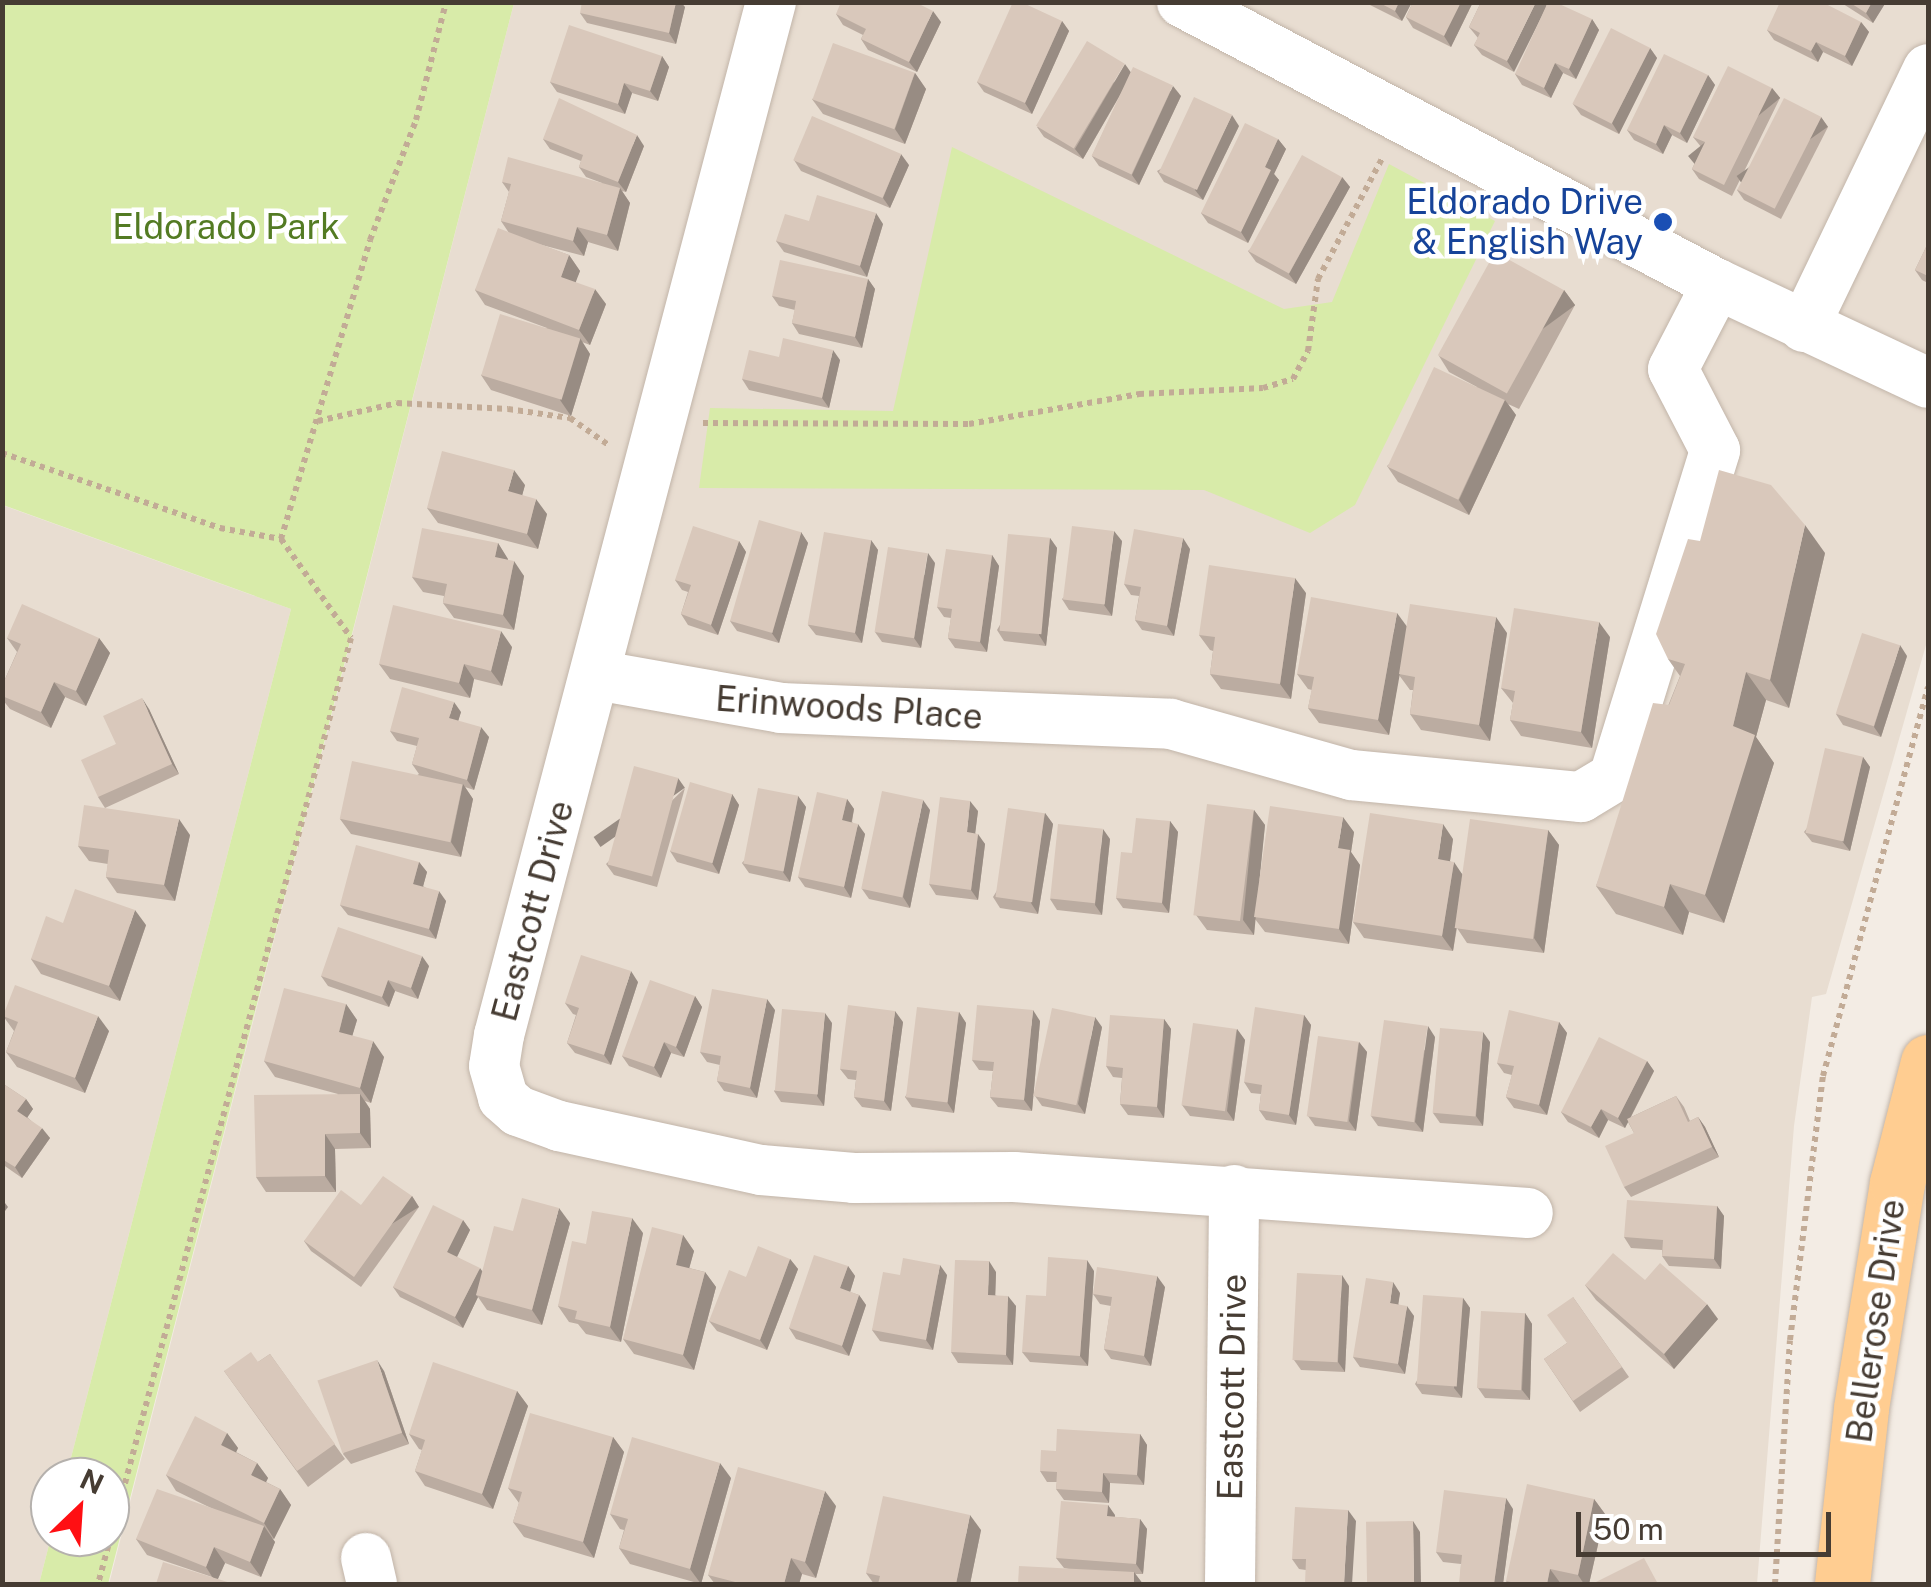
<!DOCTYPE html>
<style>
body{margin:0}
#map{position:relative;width:1931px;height:1587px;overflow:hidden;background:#f3ece4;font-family:"Public Sans",sans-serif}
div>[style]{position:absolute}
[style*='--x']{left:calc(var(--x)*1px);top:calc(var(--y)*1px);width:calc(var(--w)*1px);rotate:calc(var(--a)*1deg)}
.residential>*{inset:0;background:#e8ddd1}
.green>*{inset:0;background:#d8eba9}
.path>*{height:6px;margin-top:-3px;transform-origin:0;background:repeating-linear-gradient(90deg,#c2ab96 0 5px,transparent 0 10px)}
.roads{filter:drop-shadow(0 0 2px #c2b5a9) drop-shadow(0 0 2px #c2b5a9)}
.minor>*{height:50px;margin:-25px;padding:0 25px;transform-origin:25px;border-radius:25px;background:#fff}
.major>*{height:55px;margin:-27.5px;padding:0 27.5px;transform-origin:27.5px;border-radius:27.5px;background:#ffcd91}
.wall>*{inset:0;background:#bbaca1}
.shaded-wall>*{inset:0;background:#988c83;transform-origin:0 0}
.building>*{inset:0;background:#d9c8bb;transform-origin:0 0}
.dots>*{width:28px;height:28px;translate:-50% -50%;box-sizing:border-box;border:5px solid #fff;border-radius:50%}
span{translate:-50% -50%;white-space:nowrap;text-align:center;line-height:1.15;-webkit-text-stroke:9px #fff;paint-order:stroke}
.transit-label{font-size:35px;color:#164399}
.right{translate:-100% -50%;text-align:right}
.park-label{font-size:35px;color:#537b23}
.street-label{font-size:35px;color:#463c33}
.frame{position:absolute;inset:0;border:5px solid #463c33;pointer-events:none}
.north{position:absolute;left:30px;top:1457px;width:100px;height:100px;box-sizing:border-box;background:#fff;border:2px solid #b5b1ad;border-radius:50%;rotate:25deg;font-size:28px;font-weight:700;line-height:40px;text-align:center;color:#463c33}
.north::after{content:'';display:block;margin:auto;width:35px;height:45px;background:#ff0f13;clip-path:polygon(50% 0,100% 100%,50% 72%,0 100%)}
.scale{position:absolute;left:1576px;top:1512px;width:255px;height:45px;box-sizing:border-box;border:5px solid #463c33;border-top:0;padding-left:12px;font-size:30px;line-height:35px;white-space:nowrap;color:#463c33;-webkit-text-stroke:8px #fff;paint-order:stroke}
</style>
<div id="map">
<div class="residential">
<div style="clip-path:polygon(514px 3px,1928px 3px,1928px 638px,1826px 994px,1812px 997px,1794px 1126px,1757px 1584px,109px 1584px)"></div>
<div style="clip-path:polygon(2px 505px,291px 609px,66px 1477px,50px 1477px,51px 1537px,39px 1584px,2px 1584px)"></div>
</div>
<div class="green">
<div style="clip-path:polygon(2px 3px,514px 3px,108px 1584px,39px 1584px,51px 1537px,110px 1537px,110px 1477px,66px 1477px,291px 609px,3px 505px)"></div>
<div style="clip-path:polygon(952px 147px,1284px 309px,1332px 302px,1389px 164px,1495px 221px,1355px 505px,1310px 533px,1204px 490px,699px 488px,710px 408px,893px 411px)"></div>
</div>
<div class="path">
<div style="--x:318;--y:421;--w:81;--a:-12.8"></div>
<div style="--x:397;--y:403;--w:111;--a:3.1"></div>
<div style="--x:508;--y:409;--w:63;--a:8.3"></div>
<div style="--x:570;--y:418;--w:49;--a:35"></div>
<div style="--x:703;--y:423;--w:266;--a:0.2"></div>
<div style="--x:969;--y:424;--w:173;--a:-10"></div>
<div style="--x:1139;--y:394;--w:124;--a:-2.8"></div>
<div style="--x:1263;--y:388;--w:31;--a:-17"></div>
<div style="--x:1293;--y:379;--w:32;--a:-62"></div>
<div style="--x:1308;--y:351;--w:73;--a:-82.1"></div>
<div style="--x:1318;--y:279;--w:138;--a:-62"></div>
<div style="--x:2;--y:453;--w:231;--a:19"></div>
<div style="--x:220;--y:528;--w:62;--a:10.2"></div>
<div style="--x:281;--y:539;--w:121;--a:54.7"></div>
<div style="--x:351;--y:638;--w:979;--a:104.97"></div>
<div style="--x:281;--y:539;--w:312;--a:-73.4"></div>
<div style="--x:370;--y:240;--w:129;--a:-69"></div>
<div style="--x:416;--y:120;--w:122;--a:-75.7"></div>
<div style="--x:1775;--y:1584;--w:244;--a:-86.5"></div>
<div style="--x:1790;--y:1340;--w:266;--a:-82.9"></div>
<div style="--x:1823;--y:1076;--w:403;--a:-74.9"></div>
</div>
<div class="roads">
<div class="minor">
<div style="--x:771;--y:2;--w:1068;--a:104.75"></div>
<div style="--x:499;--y:1035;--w:31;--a:99"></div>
<div style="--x:494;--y:1066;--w:33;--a:74"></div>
<div style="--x:503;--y:1098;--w:20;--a:41"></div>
<div style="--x:518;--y:1111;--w:44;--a:20.1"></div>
<div style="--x:559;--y:1126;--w:207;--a:12.3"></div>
<div style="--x:761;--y:1170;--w:93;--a:4.9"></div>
<div style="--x:854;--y:1178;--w:160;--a:-0.4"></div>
<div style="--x:1014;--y:1177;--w:515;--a:4.01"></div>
<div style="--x:1182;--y:2;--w:605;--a:27.79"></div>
<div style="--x:1717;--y:284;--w:233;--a:25.1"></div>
<div style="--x:1804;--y:327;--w:286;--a:-64.3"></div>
<div style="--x:596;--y:675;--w:188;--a:10.1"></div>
<div style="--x:781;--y:708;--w:390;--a:2.3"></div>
<div style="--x:1171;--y:724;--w:187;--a:15.8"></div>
<div style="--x:1351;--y:775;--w:231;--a:5.5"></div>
<div style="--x:1581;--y:797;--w:39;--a:-31"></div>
<div style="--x:1614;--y:777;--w:342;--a:-72.8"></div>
<div style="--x:1715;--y:450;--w:91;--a:-117.4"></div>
<div style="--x:1673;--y:369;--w:96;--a:-62.6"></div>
<div style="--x:366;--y:1558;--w:27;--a:77"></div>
<div style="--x:1230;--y:1584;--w:394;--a:-89.4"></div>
</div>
<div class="major">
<div style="--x:1842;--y:1584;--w:177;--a:-83.8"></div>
<div style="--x:1861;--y:1408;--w:228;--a:-80.9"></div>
<div style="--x:1897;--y:1183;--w:125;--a:-75.6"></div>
</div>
</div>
<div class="wall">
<div style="clip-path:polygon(1364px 2px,1412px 2px,1402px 21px)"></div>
<div style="clip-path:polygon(1413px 2px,1473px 2px,1451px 47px,1413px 28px,1406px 17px)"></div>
<div style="clip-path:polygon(1481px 2px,1514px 72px,1482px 55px,1474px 45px,1478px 38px,1469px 27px)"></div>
<div style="clip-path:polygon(1840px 2px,1886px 2px,1873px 23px)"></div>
<div style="clip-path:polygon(685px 7px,676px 44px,587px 23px,580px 13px)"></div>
<div style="clip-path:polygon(836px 14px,941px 22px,917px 72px,868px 50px,861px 39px,863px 35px,843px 25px)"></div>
<div style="clip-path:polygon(1592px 19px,1599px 30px,1576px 79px,1563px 73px,1551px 98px,1522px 85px,1515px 74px)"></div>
<div style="clip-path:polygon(1062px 21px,1069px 31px,1032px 114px,984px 92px,977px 82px)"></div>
<div style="clip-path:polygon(1861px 22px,1869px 32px,1852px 66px,1823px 52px,1818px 62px,1774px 40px,1767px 30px)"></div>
<div style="clip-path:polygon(1650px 48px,1657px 58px,1619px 134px,1581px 115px,1573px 104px)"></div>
<div style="clip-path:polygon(662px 56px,669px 67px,658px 101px,632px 93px,625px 114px,557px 92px,550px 82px)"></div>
<div style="clip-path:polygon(1131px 72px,1181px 96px,1139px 185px,1099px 166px,1092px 156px,1122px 92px,1083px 159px,1044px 137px,1037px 127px)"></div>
<div style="clip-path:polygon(915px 73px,926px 89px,905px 144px,823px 114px,812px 99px)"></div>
<div style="clip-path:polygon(1708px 75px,1715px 85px,1687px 143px,1672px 135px,1663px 154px,1634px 140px,1627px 130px)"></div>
<div style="clip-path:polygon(1772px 88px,1780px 98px,1732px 196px,1699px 179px,1692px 169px,1702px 148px,1693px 137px)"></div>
<div style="clip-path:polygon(1821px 117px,1828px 127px,1781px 219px,1744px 200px,1737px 190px)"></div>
<div style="clip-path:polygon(1239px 126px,1203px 200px,1164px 182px,1157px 171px)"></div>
<div style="clip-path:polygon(543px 139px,644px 146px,626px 192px,622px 191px,630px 203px,618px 251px,588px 242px,584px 256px,538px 244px,569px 255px,580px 271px,575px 282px,606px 304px,590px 345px,582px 342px,590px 354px,571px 416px,491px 390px,481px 375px,547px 328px,485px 305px,475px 290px,509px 233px,501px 221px,509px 192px,502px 182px,602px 183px,586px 177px,579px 167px,581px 161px,550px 149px)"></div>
<div style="clip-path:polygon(1278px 139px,1286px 149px,1274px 174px,1279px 180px,1248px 243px,1208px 223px,1201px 213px)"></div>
<div style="clip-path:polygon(794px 160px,909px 165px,890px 208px,801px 171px)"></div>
<div style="clip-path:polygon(1342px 177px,1350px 187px,1296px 284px,1256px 262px,1248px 251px)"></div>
<div style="clip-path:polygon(809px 221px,883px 224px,867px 277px,784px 252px,776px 241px)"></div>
<div style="clip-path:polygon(1928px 243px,1928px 283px,1922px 280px,1915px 270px)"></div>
<div style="clip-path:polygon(868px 279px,875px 289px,862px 348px,799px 334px,792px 323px,795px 310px,779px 306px,772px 296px)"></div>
<div style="clip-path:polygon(1564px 290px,1575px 305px,1519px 409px,1508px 404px,1516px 415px,1469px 515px,1398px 482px,1387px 466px,1477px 387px,1449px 372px,1439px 356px)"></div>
<div style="clip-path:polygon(779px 357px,840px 360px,829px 408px,749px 390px,742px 379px)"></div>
<div style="clip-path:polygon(525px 485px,522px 495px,547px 514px,538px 549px,438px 523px,427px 508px)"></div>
<div style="clip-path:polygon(801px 532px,808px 543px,779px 643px,737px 631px,730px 621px)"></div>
<div style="clip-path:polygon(1050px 538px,1057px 548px,1046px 646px,1004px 641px,997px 630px)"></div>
<div style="clip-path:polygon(871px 540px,878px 550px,862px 643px,816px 635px,808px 625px)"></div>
<div style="clip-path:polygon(739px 541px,746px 552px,718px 635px,688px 625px,681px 614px,688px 592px,682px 590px,675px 580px)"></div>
<div style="clip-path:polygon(1122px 541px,1112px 616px,1069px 610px,1062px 599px)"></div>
<div style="clip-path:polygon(498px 543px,508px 560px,524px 576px,514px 630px,454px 618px,443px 603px,444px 596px,423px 592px,412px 577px)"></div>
<div style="clip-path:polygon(1190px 549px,1174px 636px,1142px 630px,1135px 620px,1139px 596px,1131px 595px,1124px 584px)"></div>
<div style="clip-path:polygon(1825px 553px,1789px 708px,1766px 700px,1756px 737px,1774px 763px,1724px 923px,1689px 912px,1683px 935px,1616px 914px,1596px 886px,1680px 676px,1668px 659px)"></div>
<div style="clip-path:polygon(992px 555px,999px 566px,987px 652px,955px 648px,948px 638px,951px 618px,944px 617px,937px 607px)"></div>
<div style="clip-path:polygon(935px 563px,921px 648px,882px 642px,875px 632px)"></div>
<div style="clip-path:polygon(1306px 593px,1291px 699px,1221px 689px,1210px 674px,1213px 651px,1210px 650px,1199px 635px)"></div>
<div style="clip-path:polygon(1407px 626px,1507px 633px,1490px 741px,1421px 730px,1410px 714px,1413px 690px,1410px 690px,1399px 675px,1389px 735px,1319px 723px,1308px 708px,1312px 690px,1308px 689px,1297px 674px)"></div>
<div style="clip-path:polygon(1610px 637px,1592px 748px,1521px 736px,1510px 720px,1513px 703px,1501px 688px)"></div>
<div style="clip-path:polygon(7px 638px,99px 638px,110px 653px,86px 706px,65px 697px,51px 728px,10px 709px,2px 699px,2px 686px,17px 652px)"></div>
<div style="clip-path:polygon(512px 647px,502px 686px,474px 679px,470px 698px,390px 679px,379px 664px)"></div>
<div style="clip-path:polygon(1907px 656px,1881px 737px,1843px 725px,1836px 714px)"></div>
<div style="clip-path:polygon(149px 709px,179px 774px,105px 808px,98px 797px,116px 744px)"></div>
<div style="clip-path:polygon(461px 712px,458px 721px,489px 737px,474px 790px,465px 787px,473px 799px,461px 857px,351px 834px,340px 819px,419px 774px,412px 764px,417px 746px,397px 741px,390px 731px)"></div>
<div style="clip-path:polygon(1863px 757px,1870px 767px,1850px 851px,1812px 842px,1804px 832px)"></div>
<div style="clip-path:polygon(685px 788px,657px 887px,614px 875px,606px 864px)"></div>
<div style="clip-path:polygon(732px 794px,739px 805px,719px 874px,677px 862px,670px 851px)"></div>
<div style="clip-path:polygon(798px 796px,806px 807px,790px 882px,749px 873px,742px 863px)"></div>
<div style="clip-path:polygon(847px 799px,854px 809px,852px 822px,865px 834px,851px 898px,805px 887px,798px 877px)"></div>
<div style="clip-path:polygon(930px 810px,910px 908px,869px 899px,862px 889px)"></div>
<div style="clip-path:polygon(1254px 810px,1265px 825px,1259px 880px,1354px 832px,1351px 852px,1360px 865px,1349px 944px,1265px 932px,1255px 919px,1254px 935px,1207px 930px,1196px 915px)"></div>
<div style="clip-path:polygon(978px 811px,975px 833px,985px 844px,978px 900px,936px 895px,929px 884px)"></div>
<div style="clip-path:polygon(1045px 813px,1053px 824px,1038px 914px,1000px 908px,993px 897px)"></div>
<div style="clip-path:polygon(1170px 821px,1178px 832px,1169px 913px,1123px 908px,1116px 898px,1132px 853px)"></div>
<div style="clip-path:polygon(1548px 830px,1559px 845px,1544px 953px,1467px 943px,1457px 928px,1453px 951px,1364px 938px,1353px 922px,1453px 839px,1450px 861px,1463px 875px)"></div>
<div style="clip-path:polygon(190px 835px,175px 901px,117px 893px,106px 877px,108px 864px,89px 861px,78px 846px)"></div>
<div style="clip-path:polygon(1110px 839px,1102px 915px,1057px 910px,1050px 899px)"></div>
<div style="clip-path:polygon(419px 862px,427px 872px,423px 886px,446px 901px,436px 939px,348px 915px,340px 905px)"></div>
<div style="clip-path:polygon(63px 923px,146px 925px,120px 1001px,41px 974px,31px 959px)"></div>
<div style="clip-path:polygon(429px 966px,418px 999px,395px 991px,389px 1007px,328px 986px,321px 976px)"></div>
<div style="clip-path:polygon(638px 982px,611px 1065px,575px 1053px,567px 1043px,576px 1015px,573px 1014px,565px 1003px)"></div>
<div style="clip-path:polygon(695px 996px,702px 1007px,684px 1057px,671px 1053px,661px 1078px,629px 1066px,622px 1056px)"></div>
<div style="clip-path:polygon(346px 1004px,357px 1020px,352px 1036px,384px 1057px,371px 1103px,365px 1101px,370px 1109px,371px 1148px,335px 1149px,336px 1192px,266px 1192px,256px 1177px,338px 1094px,275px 1077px,264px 1061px)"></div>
<div style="clip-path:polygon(775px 1010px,757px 1098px,724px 1091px,717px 1081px,720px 1065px,707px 1062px,700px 1052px)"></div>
<div style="clip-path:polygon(959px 1012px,966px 1023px,954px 1113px,912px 1107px,905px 1097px)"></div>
<div style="clip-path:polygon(1304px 1015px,1311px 1025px,1296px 1125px,1266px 1120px,1259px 1110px,1261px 1094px,1251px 1093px,1244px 1082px)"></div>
<div style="clip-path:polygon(3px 1016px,109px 1031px,85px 1093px,17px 1067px,6px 1052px,14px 1031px)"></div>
<div style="clip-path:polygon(1164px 1019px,1171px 1029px,1164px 1118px,1128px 1115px,1120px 1104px,1122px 1078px,1113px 1077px,1106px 1066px)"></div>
<div style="clip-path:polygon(1040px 1021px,1032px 1111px,998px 1107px,990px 1097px,993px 1071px,979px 1070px,972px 1060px)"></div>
<div style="clip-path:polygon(903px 1022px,891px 1111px,862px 1107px,854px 1097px,856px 1080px,848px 1079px,840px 1069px)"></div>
<div style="clip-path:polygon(1559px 1022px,1567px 1033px,1547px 1115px,1514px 1108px,1506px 1097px,1512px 1075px,1504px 1073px,1497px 1063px)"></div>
<div style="clip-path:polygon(832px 1023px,824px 1106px,781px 1102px,774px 1091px)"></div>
<div style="clip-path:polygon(1102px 1027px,1085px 1114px,1042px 1106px,1035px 1096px)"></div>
<div style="clip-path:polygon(1237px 1029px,1245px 1040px,1234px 1121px,1190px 1116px,1182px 1105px)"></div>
<div style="clip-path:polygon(1435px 1037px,1423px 1132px,1378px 1126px,1371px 1116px)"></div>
<div style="clip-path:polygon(1359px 1042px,1367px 1052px,1356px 1131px,1315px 1126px,1308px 1116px)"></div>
<div style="clip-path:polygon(1490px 1042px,1483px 1126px,1440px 1123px,1433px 1113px)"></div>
<div style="clip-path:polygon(1647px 1061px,1654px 1071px,1631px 1117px,1676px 1096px,1684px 1107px,1690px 1121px,1698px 1117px,1705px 1127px,1719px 1157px,1631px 1197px,1624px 1187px,1634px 1133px,1628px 1122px,1625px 1128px,1608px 1120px,1599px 1138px,1568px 1122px,1561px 1112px)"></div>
<div style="clip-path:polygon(2px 1083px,26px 1099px,33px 1109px,27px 1117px,50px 1138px,22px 1178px,2px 1164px)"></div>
<div style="clip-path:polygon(412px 1196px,419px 1207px,361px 1287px,311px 1251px,304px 1241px,361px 1205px)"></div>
<div style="clip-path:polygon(1717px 1206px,1724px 1216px,1721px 1269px,1669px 1266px,1662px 1256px,1662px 1250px,1631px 1248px,1624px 1237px)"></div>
<div style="clip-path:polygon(463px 1220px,470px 1230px,457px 1257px,482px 1272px,513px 1231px,570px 1223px,542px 1325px,487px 1310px,478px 1297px,463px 1328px,400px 1297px,393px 1287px)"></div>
<div style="clip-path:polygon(643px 1233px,621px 1342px,586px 1334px,578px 1324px,569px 1322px,558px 1306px,586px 1244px)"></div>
<div style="clip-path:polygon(683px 1235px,694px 1251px,689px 1268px,705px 1272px,716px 1287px,694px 1370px,634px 1354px,623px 1339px)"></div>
<div style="clip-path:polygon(790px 1259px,798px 1269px,767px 1350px,717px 1331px,709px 1321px,746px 1277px)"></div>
<div style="clip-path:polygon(848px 1266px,855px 1276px,850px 1292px,859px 1295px,866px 1305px,849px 1356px,796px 1339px,789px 1328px)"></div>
<div style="clip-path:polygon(1094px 1271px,1088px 1366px,1030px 1362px,1022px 1352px,1046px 1296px)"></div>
<div style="clip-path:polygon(996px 1272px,995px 1295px,1016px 1306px,1013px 1365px,958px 1363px,951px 1352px)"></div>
<div style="clip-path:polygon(900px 1275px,947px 1275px,933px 1350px,880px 1341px,872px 1330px)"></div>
<div style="clip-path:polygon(1645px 1280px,1718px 1319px,1674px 1369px,1596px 1300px,1585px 1285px)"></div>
<div style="clip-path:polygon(1349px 1286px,1345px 1372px,1301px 1370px,1294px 1360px)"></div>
<div style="clip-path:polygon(1165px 1287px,1151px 1366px,1111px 1359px,1104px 1349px,1111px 1306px,1100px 1304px,1093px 1294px)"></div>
<div style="clip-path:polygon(1400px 1293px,1398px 1304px,1414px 1316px,1405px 1374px,1360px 1367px,1353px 1357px)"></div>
<div style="clip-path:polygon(1573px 1297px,1629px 1377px,1580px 1412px,1544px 1359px,1567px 1343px)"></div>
<div style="clip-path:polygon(1463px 1298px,1470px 1308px,1462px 1398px,1422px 1394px,1415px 1384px)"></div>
<div style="clip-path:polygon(1525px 1313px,1532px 1324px,1530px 1400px,1485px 1398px,1478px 1388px)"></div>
<div style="clip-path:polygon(270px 1354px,345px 1459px,308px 1487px,224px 1371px,258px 1362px)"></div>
<div style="clip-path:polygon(384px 1371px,409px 1444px,351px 1464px,343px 1454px)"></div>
<div style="clip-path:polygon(517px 1391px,528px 1406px,493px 1509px,425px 1486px,415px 1471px,422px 1450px,419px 1449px,409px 1434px)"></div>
<div style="clip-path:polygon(227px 1433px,238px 1448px,236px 1452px,257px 1463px,268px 1478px,266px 1482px,280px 1489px,291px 1505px,274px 1539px,272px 1538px,275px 1542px,261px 1577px,225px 1563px,218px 1579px,147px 1555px,136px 1539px,213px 1509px,176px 1491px,166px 1475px)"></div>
<div style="clip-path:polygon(1140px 1434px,1147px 1445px,1144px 1485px,1110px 1483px,1109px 1503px,1064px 1500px,1056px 1489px,1057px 1482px,1047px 1482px,1040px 1471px,1056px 1451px)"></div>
<div style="clip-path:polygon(613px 1437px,624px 1452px,594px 1558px,524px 1537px,513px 1522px,519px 1503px,508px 1488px)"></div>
<div style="clip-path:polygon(731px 1478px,701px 1584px,630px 1564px,619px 1548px,624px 1530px,620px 1529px,610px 1514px)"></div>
<div style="clip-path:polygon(1594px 1499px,1605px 1514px,1589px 1584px,1508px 1584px,1506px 1581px)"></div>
<div style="clip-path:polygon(1108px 1505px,1115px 1517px,1140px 1519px,1147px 1529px,1143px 1574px,1135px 1574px,1143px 1584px,1064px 1568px,1056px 1558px)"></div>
<div style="clip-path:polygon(836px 1506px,816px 1578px,802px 1574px,799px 1584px,715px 1584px,708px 1575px)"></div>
<div style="clip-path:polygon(1513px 1509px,1503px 1584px,1460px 1584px,1461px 1564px,1443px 1562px,1436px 1552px)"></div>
<div style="clip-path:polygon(1356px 1521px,1306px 1570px,1299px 1569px,1292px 1559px)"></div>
<div style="clip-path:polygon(981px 1530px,970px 1584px,874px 1584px,866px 1573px)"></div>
</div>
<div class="shaded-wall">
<div style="clip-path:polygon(676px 2px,681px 2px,685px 7px,676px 44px,669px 33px)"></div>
<div style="clip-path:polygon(1399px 2px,1412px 2px,1402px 21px,1395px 11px)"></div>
<div style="clip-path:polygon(1461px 2px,1473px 2px,1451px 47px,1444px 36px)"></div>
<div style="clip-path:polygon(1536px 2px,1544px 2px,1547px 6px,1514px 72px,1507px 61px)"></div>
<div style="clip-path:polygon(1872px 2px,1886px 2px,1873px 23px,1866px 13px)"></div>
<div style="clip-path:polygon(933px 11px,941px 22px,917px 72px,909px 62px)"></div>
<div style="clip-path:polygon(1592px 19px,1599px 30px,1576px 79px,1569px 69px)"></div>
<div style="clip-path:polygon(1062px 21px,1069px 31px,1032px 114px,1025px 103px)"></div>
<div style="clip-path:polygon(1861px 22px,1869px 32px,1852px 66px,1845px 56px)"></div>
<div style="clip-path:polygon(1816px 42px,1823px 52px,1818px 62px,1811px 51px)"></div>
<div style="clip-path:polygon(1650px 48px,1657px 58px,1619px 134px,1612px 123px)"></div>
<div style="clip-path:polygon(662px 56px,669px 67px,658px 101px,650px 91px)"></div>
<div style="clip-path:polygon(1555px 63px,1563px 73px,1551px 98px,1544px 88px)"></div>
<div style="clip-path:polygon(1125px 64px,1132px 74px,1083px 159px,1075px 149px)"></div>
<div style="clip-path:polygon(915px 73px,926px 89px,905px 144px,895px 129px)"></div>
<div style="clip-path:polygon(1708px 75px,1715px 85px,1687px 143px,1680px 133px)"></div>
<div style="clip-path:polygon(624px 83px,632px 93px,625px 114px,618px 104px)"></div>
<div style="clip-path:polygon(1173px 86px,1181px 96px,1139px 185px,1132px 175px)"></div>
<div style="left:1772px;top:88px;width:13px;height:108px;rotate:51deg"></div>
<div style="clip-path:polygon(1232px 115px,1239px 126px,1203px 200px,1195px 190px)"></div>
<div style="left:1821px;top:117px;width:12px;height:103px;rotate:55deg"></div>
<div style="clip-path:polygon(1664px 125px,1672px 135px,1663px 154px,1656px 144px)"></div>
<div style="clip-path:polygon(637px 135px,644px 146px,626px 192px,618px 182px)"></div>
<div style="clip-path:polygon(1278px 139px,1286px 149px,1274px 174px,1279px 180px,1248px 243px,1241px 232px,1265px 167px)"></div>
<div style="clip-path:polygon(901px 154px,909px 165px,890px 208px,883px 198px)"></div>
<div style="clip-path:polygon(1342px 177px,1350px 187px,1296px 284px,1289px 274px)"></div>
<div style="clip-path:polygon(620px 188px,630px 203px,618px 251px,607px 235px)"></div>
<div style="clip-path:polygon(876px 213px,883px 224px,867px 277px,860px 266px)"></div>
<div style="clip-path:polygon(577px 227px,588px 242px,584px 256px,573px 241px)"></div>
<div style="clip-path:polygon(569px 255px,580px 271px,572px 292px,561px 277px)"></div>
<div style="clip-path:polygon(868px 279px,875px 289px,862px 348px,855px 337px)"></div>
<div style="clip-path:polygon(595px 289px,606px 304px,590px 345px,579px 330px)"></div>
<div style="left:1564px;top:290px;width:19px;height:118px;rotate:54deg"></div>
<div style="clip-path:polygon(580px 338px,590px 354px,571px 416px,560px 400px)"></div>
<div style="clip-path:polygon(833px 350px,840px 360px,829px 408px,822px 398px)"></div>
<div style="clip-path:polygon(1505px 400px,1516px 415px,1469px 515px,1459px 500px)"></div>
<div style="clip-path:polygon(514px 470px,525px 485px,519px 507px,508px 491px)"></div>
<div style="clip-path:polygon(536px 499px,547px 514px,538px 549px,527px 534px)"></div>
<div style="clip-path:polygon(1805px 525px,1825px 553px,1789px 708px,1770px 680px)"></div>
<div style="clip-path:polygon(1114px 531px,1122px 541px,1112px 616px,1104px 605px)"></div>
<div style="clip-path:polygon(801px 532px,808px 543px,779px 643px,771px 632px)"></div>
<div style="clip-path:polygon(1050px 538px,1057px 548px,1046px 646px,1039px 635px)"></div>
<div style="clip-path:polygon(1183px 538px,1190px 549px,1174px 636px,1167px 626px)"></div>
<div style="clip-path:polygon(871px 540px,878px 550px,862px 643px,855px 633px)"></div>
<div style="clip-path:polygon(739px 541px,746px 552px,718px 635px,711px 625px)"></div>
<div style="clip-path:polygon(498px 543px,508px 559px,506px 572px,495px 557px)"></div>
<div style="clip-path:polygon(928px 553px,935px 563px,921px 648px,914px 638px)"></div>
<div style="clip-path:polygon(992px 555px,999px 566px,987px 652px,980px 642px)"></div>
<div style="clip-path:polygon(514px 561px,524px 576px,514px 630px,503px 615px)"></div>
<div style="clip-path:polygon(1295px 578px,1306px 593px,1291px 699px,1280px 684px)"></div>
<div style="clip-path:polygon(1397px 613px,1408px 628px,1389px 735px,1378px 720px)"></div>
<div style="clip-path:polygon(1496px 617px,1507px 633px,1490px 741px,1479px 725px)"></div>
<div style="clip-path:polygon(1599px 622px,1610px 637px,1592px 748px,1581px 732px)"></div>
<div style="clip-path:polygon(501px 631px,512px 647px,502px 686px,491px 671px)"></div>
<div style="clip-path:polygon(99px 638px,110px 653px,86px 706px,76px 691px)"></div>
<div style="clip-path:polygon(1900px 645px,1907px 656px,1881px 737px,1874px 727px)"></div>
<div style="clip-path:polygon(464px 664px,474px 679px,470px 698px,459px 683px)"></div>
<div style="clip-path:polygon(1746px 672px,1766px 700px,1756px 737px,1774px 763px,1724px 923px,1705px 895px,1733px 726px)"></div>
<div style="clip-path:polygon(54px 682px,65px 697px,51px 728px,41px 712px)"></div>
<div style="clip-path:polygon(142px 698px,149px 709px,179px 774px,172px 764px)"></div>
<div style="clip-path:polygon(454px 702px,461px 712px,456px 728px,449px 718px)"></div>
<div style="clip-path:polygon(481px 727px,489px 737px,474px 790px,467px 780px)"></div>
<div style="clip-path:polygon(1863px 757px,1870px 767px,1850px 851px,1842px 841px)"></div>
<div style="left:678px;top:778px;width:12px;height:103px;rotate:55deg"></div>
<div style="clip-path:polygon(463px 784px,473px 799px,461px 857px,451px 842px)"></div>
<div style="clip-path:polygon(732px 794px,739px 805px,719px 874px,712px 863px)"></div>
<div style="clip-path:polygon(798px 796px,806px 807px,790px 882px,783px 872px)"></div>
<div style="clip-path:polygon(847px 799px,854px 809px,850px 830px,842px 820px)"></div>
<div style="clip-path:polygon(923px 800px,930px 810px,910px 908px,903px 897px)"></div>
<div style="clip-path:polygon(970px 801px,978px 811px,974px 843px,967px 832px)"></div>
<div style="clip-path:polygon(1254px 810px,1265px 825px,1254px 935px,1243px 920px)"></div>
<div style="clip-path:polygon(1045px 813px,1053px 824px,1038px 914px,1031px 903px)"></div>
<div style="clip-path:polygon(1343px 817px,1354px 832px,1351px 852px,1360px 865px,1349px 944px,1339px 929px,1338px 848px)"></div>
<div style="clip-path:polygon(179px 819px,190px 835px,175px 901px,164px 885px)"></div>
<div style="clip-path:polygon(1170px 821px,1178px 832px,1169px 913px,1162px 903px)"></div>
<div style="clip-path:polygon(858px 824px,865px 834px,851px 898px,844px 887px)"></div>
<div style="clip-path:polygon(1443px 824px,1453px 839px,1448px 875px,1438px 859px)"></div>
<div style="clip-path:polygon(1103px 829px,1110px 839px,1102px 915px,1095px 905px)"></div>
<div style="clip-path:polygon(1548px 830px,1559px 845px,1544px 953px,1534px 938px)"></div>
<div style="clip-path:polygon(978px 834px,985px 844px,978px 900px,971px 890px)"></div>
<div style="clip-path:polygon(419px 862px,427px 872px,421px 894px,413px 884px)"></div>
<div style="clip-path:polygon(1454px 862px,1464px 877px,1453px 951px,1442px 936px)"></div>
<div style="clip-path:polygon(1670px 884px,1689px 912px,1683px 935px,1664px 907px)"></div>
<div style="clip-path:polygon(439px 891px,446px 901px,436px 939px,429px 929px)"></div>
<div style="clip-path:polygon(135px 910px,146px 925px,120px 1001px,109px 986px)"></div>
<div style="clip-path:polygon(422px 956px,429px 966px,418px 999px,411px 988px)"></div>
<div style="clip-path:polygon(631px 971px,638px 982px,611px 1065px,604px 1055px)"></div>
<div style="clip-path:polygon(388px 980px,395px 991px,389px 1007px,382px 997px)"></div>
<div style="clip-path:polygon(695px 996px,702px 1007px,684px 1057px,676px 1047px)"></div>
<div style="clip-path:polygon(767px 999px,775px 1010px,757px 1098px,750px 1088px)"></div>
<div style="clip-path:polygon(346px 1004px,357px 1020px,349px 1047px,339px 1032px)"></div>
<div style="clip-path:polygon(1033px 1010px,1040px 1021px,1032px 1111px,1024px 1100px)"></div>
<div style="clip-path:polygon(895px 1011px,903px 1022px,891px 1111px,884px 1101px)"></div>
<div style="clip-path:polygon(959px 1012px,966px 1023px,954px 1113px,947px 1102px)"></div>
<div style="clip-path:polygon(825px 1013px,832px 1023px,824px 1106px,817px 1096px)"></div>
<div style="clip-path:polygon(1304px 1015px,1311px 1025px,1296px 1125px,1289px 1115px)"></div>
<div style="clip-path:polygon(98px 1016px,109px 1031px,85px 1093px,75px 1078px)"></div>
<div style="clip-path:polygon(1095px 1017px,1102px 1027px,1085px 1114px,1078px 1104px)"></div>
<div style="clip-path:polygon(1164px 1019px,1171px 1029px,1164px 1118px,1157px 1107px)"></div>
<div style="clip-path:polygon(1559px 1022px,1567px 1033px,1547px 1115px,1539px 1105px)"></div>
<div style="clip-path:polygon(1428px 1026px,1435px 1037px,1423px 1132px,1415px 1122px)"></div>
<div style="clip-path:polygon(1237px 1029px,1245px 1040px,1234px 1121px,1227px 1111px)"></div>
<div style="clip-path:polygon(1483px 1032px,1490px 1042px,1483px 1126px,1476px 1116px)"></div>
<div style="clip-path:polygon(373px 1041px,384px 1057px,371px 1103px,360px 1088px)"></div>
<div style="clip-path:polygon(664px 1042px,671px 1053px,661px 1078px,654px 1067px)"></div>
<div style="clip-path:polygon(1359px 1042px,1367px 1052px,1356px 1131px,1349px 1121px)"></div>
<div style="clip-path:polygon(1647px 1061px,1654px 1071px,1625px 1128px,1618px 1118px)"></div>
<div style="clip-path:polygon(360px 1094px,370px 1109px,371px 1148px,360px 1133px)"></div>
<div style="clip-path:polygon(26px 1099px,33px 1109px,25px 1121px,17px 1111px)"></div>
<div style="clip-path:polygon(1601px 1109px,1608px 1120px,1599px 1138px,1591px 1127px)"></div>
<div style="clip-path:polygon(1698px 1117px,1705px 1127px,1719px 1157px,1712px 1147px)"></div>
<div style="clip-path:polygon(42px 1128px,50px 1138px,22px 1178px,15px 1167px)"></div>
<div style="clip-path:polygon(325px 1134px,335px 1149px,336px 1192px,325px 1176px)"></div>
<div style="left:412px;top:1196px;width:13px;height:100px;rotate:58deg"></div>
<div style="clip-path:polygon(2px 1199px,8px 1207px,2px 1215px)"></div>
<div style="clip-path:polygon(1717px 1206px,1724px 1216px,1721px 1269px,1714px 1259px)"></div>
<div style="clip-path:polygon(559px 1208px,570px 1223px,542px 1325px,532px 1310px)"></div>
<div style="clip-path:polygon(632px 1218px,643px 1233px,621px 1342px,610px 1327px)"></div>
<div style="clip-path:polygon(463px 1220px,470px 1230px,454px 1263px,447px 1252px)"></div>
<div style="clip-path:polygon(683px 1235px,694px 1251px,686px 1280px,676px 1265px)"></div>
<div style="clip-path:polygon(790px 1259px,798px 1269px,767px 1350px,760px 1340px)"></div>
<div style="clip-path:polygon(1087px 1260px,1094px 1271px,1088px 1366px,1080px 1356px)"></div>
<div style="clip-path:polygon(989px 1261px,996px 1272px,995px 1305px,988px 1295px)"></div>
<div style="clip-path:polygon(940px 1265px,947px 1275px,933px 1350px,926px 1340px)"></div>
<div style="clip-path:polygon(848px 1266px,855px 1276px,848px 1299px,840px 1288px)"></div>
<div style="clip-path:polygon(480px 1268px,487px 1278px,476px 1295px,478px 1297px,463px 1328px,455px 1317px)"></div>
<div style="clip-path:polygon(705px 1272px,716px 1287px,694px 1370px,683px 1355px)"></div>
<div style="clip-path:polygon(1342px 1275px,1349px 1286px,1345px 1372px,1338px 1362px)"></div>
<div style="clip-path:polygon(1157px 1276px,1165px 1287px,1151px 1366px,1144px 1356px)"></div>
<div style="clip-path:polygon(1393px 1282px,1400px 1293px,1397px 1313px,1390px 1303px)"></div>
<div style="clip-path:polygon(859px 1295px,866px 1305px,849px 1356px,842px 1346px)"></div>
<div style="clip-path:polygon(1008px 1296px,1016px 1306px,1013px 1365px,1006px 1355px)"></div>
<div style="clip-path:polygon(1463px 1298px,1470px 1308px,1462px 1398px,1454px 1388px)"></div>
<div style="clip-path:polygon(1707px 1304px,1718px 1319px,1674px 1369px,1664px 1354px)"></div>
<div style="clip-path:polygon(1407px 1306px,1414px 1316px,1405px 1374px,1398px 1364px)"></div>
<div style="clip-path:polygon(1525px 1313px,1532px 1324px,1530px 1400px,1522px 1390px)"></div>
<div style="clip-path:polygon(377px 1360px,384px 1371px,409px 1444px,402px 1433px)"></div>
<div style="clip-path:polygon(517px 1391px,528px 1406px,493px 1509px,482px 1494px)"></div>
<div style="clip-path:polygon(227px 1433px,238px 1448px,232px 1461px,221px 1445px)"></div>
<div style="clip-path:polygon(1140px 1434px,1147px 1445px,1144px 1485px,1137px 1475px)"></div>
<div style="clip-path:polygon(613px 1437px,624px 1452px,594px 1558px,583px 1542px)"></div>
<div style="clip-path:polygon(257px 1463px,268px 1478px,262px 1490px,251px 1475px)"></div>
<div style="clip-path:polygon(720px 1463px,731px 1478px,701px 1584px,690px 1569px)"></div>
<div style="clip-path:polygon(1103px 1473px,1110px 1483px,1109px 1503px,1102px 1492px)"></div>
<div style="clip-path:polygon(280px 1489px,291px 1505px,274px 1539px,264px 1523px)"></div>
<div style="clip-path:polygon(825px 1491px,836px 1506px,816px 1578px,805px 1562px)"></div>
<div style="clip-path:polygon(1506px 1498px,1513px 1509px,1503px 1584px,1494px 1584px)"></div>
<div style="clip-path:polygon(1594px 1499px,1605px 1514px,1589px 1584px,1584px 1584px,1578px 1575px)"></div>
<div style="clip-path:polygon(1108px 1505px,1115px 1515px,1114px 1526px,1107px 1516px)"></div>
<div style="clip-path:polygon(1348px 1510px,1356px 1521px,1352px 1584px,1344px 1584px)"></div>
<div style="clip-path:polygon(970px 1515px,981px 1530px,970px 1584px,956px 1584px)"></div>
<div style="clip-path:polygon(1140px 1519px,1147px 1529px,1143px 1574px,1136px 1564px)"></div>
<div style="clip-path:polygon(1413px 1521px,1420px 1532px,1421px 1584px,1414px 1584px)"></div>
<div style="clip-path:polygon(264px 1526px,275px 1542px,261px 1577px,250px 1562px)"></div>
<div style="clip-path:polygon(214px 1547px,225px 1563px,216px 1583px,206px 1567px)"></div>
<div style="clip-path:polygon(791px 1558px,802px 1574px,799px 1584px,784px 1584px)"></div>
<div style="clip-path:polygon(1550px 1569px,1561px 1584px,1547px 1584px)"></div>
<div style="clip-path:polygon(1134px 1572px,1143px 1584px,1134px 1584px)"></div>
</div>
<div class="building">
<div style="clip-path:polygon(582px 2px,676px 2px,669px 33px,580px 13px)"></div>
<div style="clip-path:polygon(841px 2px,915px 2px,933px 11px,909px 62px,861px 39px,866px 29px,836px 14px)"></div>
<div style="clip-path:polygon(1013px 2px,1021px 2px,1062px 21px,1025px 103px,977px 82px)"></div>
<div style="clip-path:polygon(1378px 2px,1399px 2px,1395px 11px)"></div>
<div style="clip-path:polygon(1413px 2px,1461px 2px,1444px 36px,1406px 17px)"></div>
<div style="clip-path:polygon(1481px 2px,1536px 2px,1507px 61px,1474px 45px,1480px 33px,1469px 27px)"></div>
<div style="clip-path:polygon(1548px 2px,1555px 2px,1592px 19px,1569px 69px,1555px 63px,1544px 88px,1515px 74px)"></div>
<div style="clip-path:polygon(1780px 2px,1822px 2px,1861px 22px,1845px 56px,1816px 42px,1811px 51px,1767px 30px)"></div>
<div style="clip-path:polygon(1849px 2px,1872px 2px,1866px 13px)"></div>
<div style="clip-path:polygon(569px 25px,662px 56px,650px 91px,624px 83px,618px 104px,550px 82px)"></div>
<div style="left:1611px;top:28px;width:44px;height:85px;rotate:27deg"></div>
<div style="left:1087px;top:41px;width:44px;height:99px;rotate:31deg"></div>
<div style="left:833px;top:43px;width:87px;height:60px;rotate:20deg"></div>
<div style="clip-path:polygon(1664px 54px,1708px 75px,1680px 133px,1664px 125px,1656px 144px,1627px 130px)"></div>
<div style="clip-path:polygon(1728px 66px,1772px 88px,1724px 185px,1692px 169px,1705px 142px,1693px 137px)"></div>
<div style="left:1133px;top:67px;width:44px;height:98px;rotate:25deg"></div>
<div style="left:1194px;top:97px;width:42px;height:83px;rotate:25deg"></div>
<div style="clip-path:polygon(559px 98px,637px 135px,618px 182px,579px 167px,583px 155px,543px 139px)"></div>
<div style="left:1784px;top:98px;width:42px;height:103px;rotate:27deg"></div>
<div style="left:812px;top:116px;width:97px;height:48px;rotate:23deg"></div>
<div style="clip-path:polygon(1245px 123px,1278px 139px,1265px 167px,1271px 170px,1241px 232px,1201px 213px)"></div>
<div style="left:1302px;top:155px;width:46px;height:110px;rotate:29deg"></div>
<div style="clip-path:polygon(508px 157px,620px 188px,607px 235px,577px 227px,573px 241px,501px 221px,511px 184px,502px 182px)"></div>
<div style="clip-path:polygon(817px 195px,876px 213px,860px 266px,776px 241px,785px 214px,809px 221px)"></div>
<div style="clip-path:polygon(498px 228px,569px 255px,561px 277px,595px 289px,579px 330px,475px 290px)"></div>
<div style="clip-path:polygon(1928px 243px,1928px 276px,1915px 270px)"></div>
<div style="left:1495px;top:252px;width:79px;height:118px;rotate:29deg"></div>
<div style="clip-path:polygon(780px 260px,868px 279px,855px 337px,792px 323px,796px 301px,772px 296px)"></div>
<div style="left:500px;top:314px;width:84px;height:64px;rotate:17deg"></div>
<div style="clip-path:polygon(783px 338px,833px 350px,822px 398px,742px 379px,749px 350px,779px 357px)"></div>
<div style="left:1434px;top:367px;width:78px;height:110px;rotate:25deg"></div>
<div style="clip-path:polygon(442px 451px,514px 470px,508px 491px,536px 499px,527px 534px,427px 508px)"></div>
<div style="clip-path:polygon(1719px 470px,1771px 485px,1805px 525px,1770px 680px,1746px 672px,1733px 726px,1755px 735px,1705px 895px,1670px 884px,1664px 907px,1596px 886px,1653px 703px,1669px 705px,1685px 664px,1668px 659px,1656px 634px,1688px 539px,1700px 541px)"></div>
<div style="left:759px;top:520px;width:44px;height:105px;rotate:16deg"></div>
<div style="clip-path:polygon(693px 526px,739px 541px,711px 625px,681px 614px,691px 585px,675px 580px)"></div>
<div style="left:1072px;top:526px;width:42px;height:74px;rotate:7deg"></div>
<div style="clip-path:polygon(422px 528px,498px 543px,495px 557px,514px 561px,503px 615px,443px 603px,447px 584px,412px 577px)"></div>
<div style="clip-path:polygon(1134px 529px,1183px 538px,1167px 626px,1135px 620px,1141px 587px,1124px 584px)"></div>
<div style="left:824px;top:532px;width:48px;height:94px;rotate:10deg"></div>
<div style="left:1008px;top:534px;width:42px;height:97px;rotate:5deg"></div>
<div style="left:888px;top:547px;width:40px;height:86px;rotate:9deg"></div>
<div style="clip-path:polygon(946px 549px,992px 555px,980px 642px,948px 638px,952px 609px,937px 607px)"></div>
<div style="clip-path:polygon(1209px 565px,1295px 578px,1280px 684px,1210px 674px,1215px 637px,1199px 635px)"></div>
<div style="clip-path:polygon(1311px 597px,1397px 613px,1378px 720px,1308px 708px,1314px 677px,1297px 674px)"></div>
<div style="clip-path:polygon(22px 604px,99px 638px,76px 691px,54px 682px,41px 712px,2px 696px,2px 686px,21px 644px,7px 638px)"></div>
<div style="clip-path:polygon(1410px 604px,1496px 617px,1479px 725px,1410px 714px,1415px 677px,1399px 674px)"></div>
<div style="clip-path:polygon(393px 605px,501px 631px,491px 671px,464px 664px,459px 683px,379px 664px)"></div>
<div style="clip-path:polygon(1514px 608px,1599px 622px,1581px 732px,1510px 720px,1515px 691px,1501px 688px)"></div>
<div style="left:1862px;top:633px;width:40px;height:85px;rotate:18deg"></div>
<div style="clip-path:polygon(402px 687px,454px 702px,449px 718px,481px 727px,467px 780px,412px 764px,419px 738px,390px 731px)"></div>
<div style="clip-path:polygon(142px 698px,172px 764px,98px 797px,81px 760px,116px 744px,103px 716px)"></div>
<div style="left:1825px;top:748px;width:39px;height:87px;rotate:13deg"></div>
<div style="left:352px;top:761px;width:113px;height:59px;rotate:12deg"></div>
<div style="left:634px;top:766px;width:46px;height:102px;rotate:15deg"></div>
<div style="left:690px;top:782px;width:44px;height:72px;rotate:16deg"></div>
<div style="left:758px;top:788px;width:41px;height:77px;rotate:11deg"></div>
<div style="left:882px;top:791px;width:42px;height:100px;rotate:12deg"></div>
<div style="clip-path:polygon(817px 792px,847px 799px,842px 820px,858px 824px,844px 887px,798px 877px)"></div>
<div style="clip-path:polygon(940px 797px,970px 801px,967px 832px,978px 834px,971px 890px,929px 884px)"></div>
<div style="left:1207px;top:804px;width:47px;height:112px;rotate:7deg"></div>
<div style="clip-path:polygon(84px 805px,179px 819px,164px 885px,106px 877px,109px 850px,78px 846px)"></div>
<div style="clip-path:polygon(1270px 806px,1343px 817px,1338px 848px,1350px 850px,1339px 929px,1254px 917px)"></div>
<div style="left:1008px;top:808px;width:37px;height:90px;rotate:8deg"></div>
<div style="clip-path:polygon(1370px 813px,1443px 824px,1438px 859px,1454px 862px,1442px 936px,1353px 922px)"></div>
<div style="clip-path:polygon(1136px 818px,1170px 821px,1162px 903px,1116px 898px,1121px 852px,1132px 853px)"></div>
<div style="left:1470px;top:819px;width:79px;height:110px;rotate:8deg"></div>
<div style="left:1058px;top:824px;width:45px;height:75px;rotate:6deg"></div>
<div style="clip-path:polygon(356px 845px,419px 862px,413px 884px,439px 891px,429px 929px,340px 905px)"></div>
<div style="clip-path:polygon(75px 889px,135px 910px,109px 986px,31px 959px,46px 916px,63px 923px)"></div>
<div style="clip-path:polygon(338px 927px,422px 956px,411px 988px,388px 980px,382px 997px,321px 976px)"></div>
<div style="clip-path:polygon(581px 955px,631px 971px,604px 1055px,567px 1043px,579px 1008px,565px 1003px)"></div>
<div style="clip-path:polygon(650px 980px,695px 996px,676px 1047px,664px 1042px,654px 1067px,622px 1056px)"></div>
<div style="clip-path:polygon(15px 985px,98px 1016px,75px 1078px,6px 1052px,18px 1022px,3px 1016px)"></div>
<div style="clip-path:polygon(284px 988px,346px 1004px,339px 1032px,373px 1041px,360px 1088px,264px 1061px)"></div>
<div style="clip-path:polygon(712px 989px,767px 999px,750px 1088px,717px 1081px,721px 1056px,700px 1052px)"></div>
<div style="clip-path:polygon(848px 1005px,895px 1011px,884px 1101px,854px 1097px,857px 1071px,840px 1069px)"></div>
<div style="clip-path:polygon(977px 1005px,1033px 1010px,1024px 1100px,990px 1097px,994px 1062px,972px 1060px)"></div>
<div style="left:917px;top:1007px;width:42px;height:91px;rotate:7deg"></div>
<div style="clip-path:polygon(1255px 1007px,1304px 1015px,1289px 1115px,1259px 1110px,1262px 1085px,1244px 1082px)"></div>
<div style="left:1052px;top:1008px;width:44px;height:90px;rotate:12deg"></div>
<div style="left:782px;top:1009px;width:43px;height:82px;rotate:5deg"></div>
<div style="clip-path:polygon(1509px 1010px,1559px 1022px,1539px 1105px,1506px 1097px,1514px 1066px,1497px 1063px)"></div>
<div style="clip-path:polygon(1110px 1015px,1164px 1019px,1157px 1107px,1120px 1104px,1123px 1068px,1106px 1066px)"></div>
<div style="left:1384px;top:1020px;width:44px;height:97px;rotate:8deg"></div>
<div style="left:1193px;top:1023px;width:44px;height:83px;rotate:8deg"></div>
<div style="left:1440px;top:1028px;width:43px;height:85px;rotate:5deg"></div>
<div style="left:1318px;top:1036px;width:41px;height:81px;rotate:8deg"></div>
<div style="clip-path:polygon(1599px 1037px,1647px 1061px,1618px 1118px,1601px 1109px,1591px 1127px,1561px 1112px)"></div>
<div style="clip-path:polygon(2px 1083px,26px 1099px,17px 1111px,42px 1128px,15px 1167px,2px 1159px)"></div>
<div style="clip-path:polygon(360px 1094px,360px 1133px,325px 1134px,325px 1176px,256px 1177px,254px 1095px)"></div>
<div style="clip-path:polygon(1676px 1096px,1688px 1122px,1698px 1117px,1712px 1147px,1624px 1187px,1605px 1146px,1634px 1133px,1627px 1119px)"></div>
<div style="clip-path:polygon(383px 1176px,412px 1196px,354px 1277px,304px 1241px,341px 1190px,361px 1205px)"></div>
<div style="clip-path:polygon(522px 1198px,559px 1208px,532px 1310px,476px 1295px,494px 1226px,513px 1231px)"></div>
<div style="clip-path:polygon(1627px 1200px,1717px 1206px,1714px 1259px,1662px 1256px,1663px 1240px,1624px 1237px)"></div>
<div style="clip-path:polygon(433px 1205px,463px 1220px,447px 1252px,480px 1268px,455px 1317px,393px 1287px)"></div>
<div style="clip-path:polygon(592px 1211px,632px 1218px,610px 1327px,575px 1319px,577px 1311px,558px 1306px,572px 1241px,586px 1244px)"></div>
<div style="clip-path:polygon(652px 1227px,683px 1235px,676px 1265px,705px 1272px,683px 1355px,623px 1339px)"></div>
<div style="clip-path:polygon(758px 1246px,790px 1259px,760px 1340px,709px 1321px,729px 1270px,746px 1277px)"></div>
<div style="clip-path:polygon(1613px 1253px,1645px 1280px,1660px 1263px,1707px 1304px,1664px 1354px,1585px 1285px)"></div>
<div style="clip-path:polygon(814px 1255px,848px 1266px,840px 1288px,859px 1295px,842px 1346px,789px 1328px)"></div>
<div style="clip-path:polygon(1048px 1257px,1087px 1260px,1080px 1356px,1022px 1352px,1026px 1295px,1046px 1296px)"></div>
<div style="clip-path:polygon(903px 1258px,940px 1265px,926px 1340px,872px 1330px,883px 1272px,900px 1275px)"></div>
<div style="clip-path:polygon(955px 1260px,989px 1261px,988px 1295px,1008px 1296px,1006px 1355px,951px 1352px)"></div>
<div style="clip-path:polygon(1097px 1267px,1157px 1276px,1144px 1356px,1104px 1349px,1112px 1297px,1093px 1294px)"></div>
<div style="left:1297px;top:1273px;width:45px;height:87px;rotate:3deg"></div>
<div style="clip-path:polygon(1366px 1278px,1393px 1282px,1390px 1303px,1407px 1306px,1398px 1364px,1353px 1357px)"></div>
<div style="left:1423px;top:1295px;width:40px;height:89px;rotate:4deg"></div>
<div style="clip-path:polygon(1573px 1297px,1622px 1367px,1573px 1401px,1544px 1359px,1567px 1343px,1547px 1315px)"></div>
<div style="left:1481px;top:1311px;width:44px;height:77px;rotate:3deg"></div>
<div style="clip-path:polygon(251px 1352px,258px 1362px,270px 1354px,335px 1444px,297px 1471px,224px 1371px)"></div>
<div style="left:377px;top:1360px;width:77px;height:63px;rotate:71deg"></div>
<div style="clip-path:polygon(433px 1362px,517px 1391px,482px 1494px,415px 1471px,425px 1440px,409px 1434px)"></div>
<div style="clip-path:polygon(530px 1413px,613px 1437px,583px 1542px,513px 1522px,522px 1492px,508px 1488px)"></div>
<div style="clip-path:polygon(195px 1416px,227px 1433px,221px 1445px,257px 1463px,251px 1475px,280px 1489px,264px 1523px,166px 1475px)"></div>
<div style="clip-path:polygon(1057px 1429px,1140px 1434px,1137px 1475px,1103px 1473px,1102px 1492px,1056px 1489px,1057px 1472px,1040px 1471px,1041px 1450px,1056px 1451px)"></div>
<div style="clip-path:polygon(632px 1437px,720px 1463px,690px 1569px,619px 1548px,628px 1519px,610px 1514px)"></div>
<div style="clip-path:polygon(738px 1467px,825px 1491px,805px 1562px,791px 1558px,784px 1584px,743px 1584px,708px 1575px)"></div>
<div style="clip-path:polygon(1527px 1484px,1594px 1499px,1578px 1575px,1550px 1569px,1547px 1584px,1520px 1584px,1506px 1581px)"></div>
<div style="clip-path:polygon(157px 1489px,264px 1526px,250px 1562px,214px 1547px,206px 1567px,136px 1539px)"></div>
<div style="clip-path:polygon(1444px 1490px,1506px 1498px,1494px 1584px,1459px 1583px,1462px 1555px,1436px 1552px)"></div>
<div style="clip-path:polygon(883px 1496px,970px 1515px,956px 1584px,878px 1584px,880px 1576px,866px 1573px)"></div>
<div style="clip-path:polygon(1061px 1501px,1108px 1505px,1107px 1516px,1140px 1519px,1136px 1564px,1056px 1558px)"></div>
<div style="clip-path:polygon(1295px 1507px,1348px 1510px,1344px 1584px,1305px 1584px,1306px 1559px,1292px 1559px)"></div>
<div style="left:1413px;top:1521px;width:63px;height:47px;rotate:89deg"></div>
<div style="clip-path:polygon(1644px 1558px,1658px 1584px,1592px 1584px)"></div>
<div style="clip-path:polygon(163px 1562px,234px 1584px,156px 1584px)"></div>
<div style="clip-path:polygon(1019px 1566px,1134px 1572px,1134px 1584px,1018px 1584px)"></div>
</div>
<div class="dots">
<div style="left:1663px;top:222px;background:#1a4fb4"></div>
</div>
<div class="transit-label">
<span class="right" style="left:1643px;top:222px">Eldorado Drive<br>&amp; English Way</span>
</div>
<div class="park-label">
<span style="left:226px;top:227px">Eldorado Park</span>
</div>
<div class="street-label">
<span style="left:849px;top:708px;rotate:4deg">Erinwoods Place</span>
<span style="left:533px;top:911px;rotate:-75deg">Eastcott Drive</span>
<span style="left:1876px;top:1321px;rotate:-82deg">Bellerose Drive</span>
<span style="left:1232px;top:1387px;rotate:-89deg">Eastcott Drive</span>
</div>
<div class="frame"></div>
<div class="north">N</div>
<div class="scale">50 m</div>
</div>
